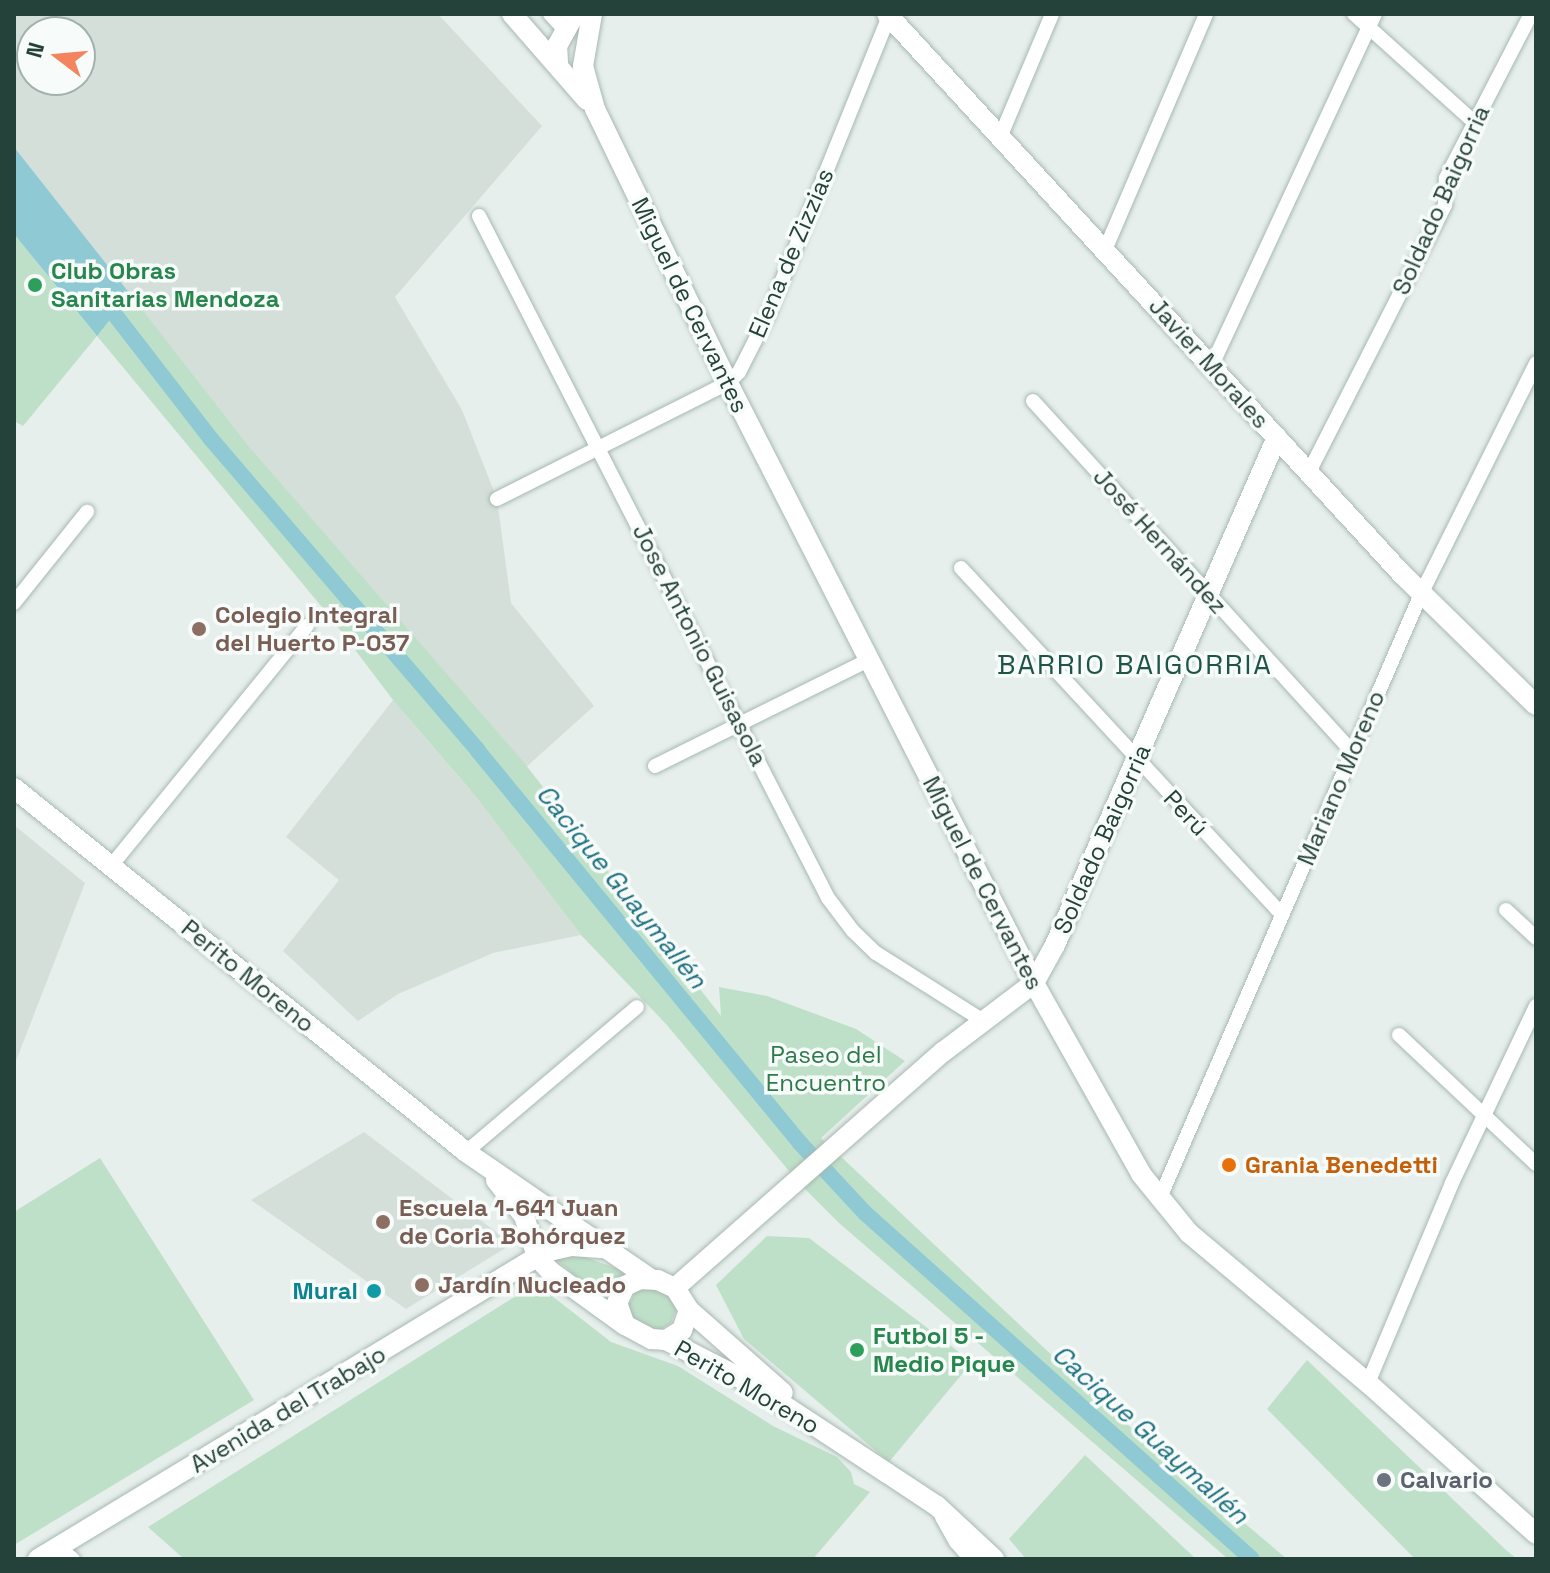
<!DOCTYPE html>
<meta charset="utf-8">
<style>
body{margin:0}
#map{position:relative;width:1550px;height:1573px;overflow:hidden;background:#e6efeb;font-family:"Space Grotesk",sans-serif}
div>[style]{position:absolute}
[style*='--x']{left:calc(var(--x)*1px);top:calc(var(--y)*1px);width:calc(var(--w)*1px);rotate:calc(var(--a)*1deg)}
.built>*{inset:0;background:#d4dfda}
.green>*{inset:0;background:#bfe0c8}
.water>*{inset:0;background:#8ec9d4}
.canal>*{height:16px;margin:-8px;padding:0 8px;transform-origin:8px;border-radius:8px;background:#8ec9d4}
.roads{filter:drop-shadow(0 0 2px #a8b8b2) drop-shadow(0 0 2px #a8b8b2)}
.street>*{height:14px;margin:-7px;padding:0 7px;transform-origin:7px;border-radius:7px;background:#fff}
.secondary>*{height:20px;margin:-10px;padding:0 10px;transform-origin:10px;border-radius:10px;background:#fff}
.dots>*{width:22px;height:22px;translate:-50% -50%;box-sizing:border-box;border:4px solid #f7fbf9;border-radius:50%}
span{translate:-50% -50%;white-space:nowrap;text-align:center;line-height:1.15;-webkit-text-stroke:7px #f7fbf9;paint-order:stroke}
.street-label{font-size:24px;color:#24423a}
.leisure-label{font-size:24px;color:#27864d;font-weight:700}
.left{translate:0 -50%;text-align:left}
.education-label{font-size:24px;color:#785e54;font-weight:700}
.park-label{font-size:24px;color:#2d7a4b}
.food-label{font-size:24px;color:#c56008;font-weight:700}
.culture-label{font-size:24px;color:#0d838f;font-weight:700}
.right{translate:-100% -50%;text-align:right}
.worship-label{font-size:24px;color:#5b616d;font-weight:700}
.water-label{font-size:26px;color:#1c6f80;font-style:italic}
.quarter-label{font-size:28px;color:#1f5548;letter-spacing:2px}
.frame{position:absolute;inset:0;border:16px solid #24423a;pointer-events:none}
.north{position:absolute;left:16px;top:16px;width:80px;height:80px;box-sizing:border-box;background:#f7fbf9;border:2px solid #a3b1ad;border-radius:50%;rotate:286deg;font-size:22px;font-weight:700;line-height:32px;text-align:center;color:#24423a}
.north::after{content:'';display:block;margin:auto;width:28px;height:36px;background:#f4845f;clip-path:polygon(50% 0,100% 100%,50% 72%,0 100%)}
</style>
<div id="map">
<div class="built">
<div style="clip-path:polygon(evenodd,14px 14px,438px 14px,542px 126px,395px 297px,462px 410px,497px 499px,511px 603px,594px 706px,484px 805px,581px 935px,493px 953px,398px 994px,358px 1021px,283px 951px,339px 880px,286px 837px,393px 700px,471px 791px,251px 449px,14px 147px,14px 14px,32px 32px,80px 32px,80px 80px,32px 80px,32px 32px)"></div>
<div style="clip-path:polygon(14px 825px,85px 883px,14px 1066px)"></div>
<div style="clip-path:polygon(364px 1132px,512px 1244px,406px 1309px,251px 1200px)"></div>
</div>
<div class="green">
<div style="clip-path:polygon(14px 234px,96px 335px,130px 294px,251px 449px,522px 760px,721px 1016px,719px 987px,767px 996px,856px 1029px,905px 1061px,821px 1138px,1107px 1407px,1287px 1559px,1228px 1559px,839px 1223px,800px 1184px,666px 1024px,581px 935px,478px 799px,393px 700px,331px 618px,97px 336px,23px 426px,14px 421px)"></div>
<div style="clip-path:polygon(100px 1158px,254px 1400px,14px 1545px,14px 1212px)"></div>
<div style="clip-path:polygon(767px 1236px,809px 1238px,972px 1362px,889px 1462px,744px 1339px,716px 1285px)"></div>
<div style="clip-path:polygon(576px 1254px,630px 1273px,612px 1291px,608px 1304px,552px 1256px)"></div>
<div style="clip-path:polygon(536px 1288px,547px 1292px,611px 1342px,678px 1366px,773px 1426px,837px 1457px,851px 1472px,854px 1484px,870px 1492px,813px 1559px,184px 1559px,148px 1527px,524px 1291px)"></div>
<div style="clip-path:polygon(650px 1288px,671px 1297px,677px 1307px,671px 1323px,661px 1329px,649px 1329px,632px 1319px,627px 1308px,636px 1292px)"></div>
<div style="clip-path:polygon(1307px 1360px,1506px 1550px,1517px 1559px,1415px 1559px,1267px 1409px)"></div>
<div style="clip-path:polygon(1085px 1455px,1196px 1559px,1026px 1559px,1009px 1539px)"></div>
</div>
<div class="water">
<div style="clip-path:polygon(14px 147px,130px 294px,97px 336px,14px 234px)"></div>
</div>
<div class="canal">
<div style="--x:102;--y:298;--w:178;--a:52.3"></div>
<div style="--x:211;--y:439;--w:411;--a:49.4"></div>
<div style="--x:478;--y:751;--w:507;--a:50.6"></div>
<div style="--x:800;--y:1143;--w:96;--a:47.1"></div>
<div style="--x:865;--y:1213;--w:519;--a:41.8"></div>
</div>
<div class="roads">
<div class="street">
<div style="--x:550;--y:14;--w:16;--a:47"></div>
<div style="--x:1354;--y:14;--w:163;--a:42"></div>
<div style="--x:1001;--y:135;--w:131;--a:-67.1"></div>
<div style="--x:479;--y:216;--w:766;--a:62.9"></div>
<div style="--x:828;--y:898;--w:41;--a:52.9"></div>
<div style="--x:853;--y:931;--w:32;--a:44"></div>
<div style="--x:876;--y:953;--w:125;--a:32.3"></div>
<div style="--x:1105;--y:250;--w:257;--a:-66.8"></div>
<div style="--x:1212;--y:365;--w:387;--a:-65.1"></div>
<div style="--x:1033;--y:401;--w:474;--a:47.7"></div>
<div style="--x:1309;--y:472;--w:300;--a:-63"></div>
<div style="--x:1445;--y:205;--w:27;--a:-88"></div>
<div style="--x:1446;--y:178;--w:185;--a:-62.6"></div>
<div style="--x:497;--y:499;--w:258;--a:-26.7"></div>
<div style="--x:728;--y:383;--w:16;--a:-45"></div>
<div style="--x:739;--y:372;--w:66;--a:-63"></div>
<div style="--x:769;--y:313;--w:323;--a:-68"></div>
<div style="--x:961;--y:568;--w:473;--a:47.2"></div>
<div style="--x:14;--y:603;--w:117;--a:-51.3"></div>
<div style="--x:655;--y:766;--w:239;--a:-26.4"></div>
<div style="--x:111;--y:866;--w:310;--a:-50.8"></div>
<div style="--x:1506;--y:910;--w:41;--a:43"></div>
<div style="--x:1399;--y:1035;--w:188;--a:43.3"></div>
<div style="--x:466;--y:1152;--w:224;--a:-40.3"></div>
<div style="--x:1159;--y:1200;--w:660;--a:-66.62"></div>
<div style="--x:1421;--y:594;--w:258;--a:-63.5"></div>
<div style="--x:1368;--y:1383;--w:217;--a:-67.2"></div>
<div style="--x:1452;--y:1183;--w:196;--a:-64.6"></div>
<div style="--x:942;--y:1517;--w:29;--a:61"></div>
<div style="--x:956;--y:1542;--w:23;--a:49"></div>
<div style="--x:58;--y:1547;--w:19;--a:39"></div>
</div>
<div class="secondary">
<div style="--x:512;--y:14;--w:114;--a:48.9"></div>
<div style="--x:592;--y:14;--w:53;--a:99.8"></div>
<div style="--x:583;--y:66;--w:45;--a:74.4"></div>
<div style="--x:595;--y:109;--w:305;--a:64.1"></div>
<div style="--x:728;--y:383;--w:674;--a:62.98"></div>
<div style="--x:1034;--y:983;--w:219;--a:60.7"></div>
<div style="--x:1141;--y:1174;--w:76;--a:50.9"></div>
<div style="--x:1189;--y:1233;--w:234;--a:40"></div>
<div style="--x:1368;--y:1383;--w:226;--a:41.9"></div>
<div style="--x:887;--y:14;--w:761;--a:47.4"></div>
<div style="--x:1402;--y:574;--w:187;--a:44.4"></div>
<div style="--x:558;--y:63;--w:17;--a:-93"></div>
<div style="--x:557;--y:46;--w:37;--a:-61"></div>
<div style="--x:14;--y:788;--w:580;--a:38.84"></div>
<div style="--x:466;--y:1152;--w:222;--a:34.5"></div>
<div style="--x:496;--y:1180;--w:46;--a:52.1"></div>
<div style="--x:524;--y:1216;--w:43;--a:72.4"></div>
<div style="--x:537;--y:1257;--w:19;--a:47"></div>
<div style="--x:550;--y:1271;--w:92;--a:35.8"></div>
<div style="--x:625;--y:1325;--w:30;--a:28"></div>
<div style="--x:651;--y:1339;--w:15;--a:4"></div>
<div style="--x:666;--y:1340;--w:19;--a:-32"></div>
<div style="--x:682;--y:1330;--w:21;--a:-71"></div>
<div style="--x:689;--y:1310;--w:26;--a:-122"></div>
<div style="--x:675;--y:1288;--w:19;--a:-155"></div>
<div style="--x:658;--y:1280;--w:18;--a:-177"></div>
<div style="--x:640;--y:1279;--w:17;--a:155"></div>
<div style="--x:625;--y:1286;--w:19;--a:115"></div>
<div style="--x:617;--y:1303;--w:23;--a:70"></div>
<div style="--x:675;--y:1288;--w:357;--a:-41.4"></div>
<div style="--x:943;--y:1052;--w:114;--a:-37.2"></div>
<div style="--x:1034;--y:983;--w:43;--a:-61.1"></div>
<div style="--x:1055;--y:945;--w:554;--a:-66.39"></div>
<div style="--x:689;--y:1310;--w:125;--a:41.4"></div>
<div style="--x:666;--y:1340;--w:94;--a:27.1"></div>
<div style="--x:750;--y:1383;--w:164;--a:33.3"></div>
<div style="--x:887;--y:1473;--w:60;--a:33.4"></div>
<div style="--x:937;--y:1506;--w:78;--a:42.9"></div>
<div style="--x:38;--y:1559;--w:593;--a:-31.2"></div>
<div style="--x:545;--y:1252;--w:28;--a:-13"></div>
<div style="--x:572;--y:1246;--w:29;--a:4"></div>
</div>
</div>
<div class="dots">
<div style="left:35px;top:285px;background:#2e9e5b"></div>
<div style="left:199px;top:629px;background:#8d6e63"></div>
<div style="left:1229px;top:1165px;background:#e8710a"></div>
<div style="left:383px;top:1222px;background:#8d6e63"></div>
<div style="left:422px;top:1285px;background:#8d6e63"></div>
<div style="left:374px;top:1291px;background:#0f9aa8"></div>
<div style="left:857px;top:1350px;background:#2e9e5b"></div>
<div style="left:1384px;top:1480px;background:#6b7280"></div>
</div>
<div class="street-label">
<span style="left:1441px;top:200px;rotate:-66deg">Soldado Baigorria</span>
<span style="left:791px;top:253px;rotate:-67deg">Elena de Zizzias</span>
<span style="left:690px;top:305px;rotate:64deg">Miguel de Cervantes</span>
<span style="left:1209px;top:363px;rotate:48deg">Javier Morales</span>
<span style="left:1160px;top:541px;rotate:48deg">José Hernández</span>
<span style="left:700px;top:645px;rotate:63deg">Jose Antonio Guisasola</span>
<span style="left:1341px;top:778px;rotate:-67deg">Mariano Moreno</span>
<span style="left:1186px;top:813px;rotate:47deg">Perú</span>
<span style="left:1102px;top:839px;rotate:-66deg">Soldado Baigorria</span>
<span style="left:983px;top:883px;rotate:63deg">Miguel de Cervantes</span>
<span style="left:248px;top:976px;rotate:39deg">Perito Moreno</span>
<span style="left:747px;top:1387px;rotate:30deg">Perito Moreno</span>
<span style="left:288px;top:1409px;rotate:-31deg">Avenida del Trabajo</span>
</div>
<div class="leisure-label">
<span class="left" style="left:51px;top:285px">Club Obras<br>Sanitarias Mendoza</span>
<span class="left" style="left:873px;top:1350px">Futbol 5 -<br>Medio Pique</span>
</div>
<div class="education-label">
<span class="left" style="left:215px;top:629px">Colegio Integral<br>del Huerto P-037</span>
<span class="left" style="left:399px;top:1222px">Escuela 1-641 Juan<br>de Coria Bohórquez</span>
<span class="left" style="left:438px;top:1285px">Jardín Nucleado</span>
</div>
<div class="park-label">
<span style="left:826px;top:1069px">Paseo del<br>Encuentro</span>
</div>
<div class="food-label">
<span class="left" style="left:1245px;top:1165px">Grania Benedetti</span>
</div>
<div class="culture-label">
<span class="right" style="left:358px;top:1291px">Mural</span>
</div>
<div class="worship-label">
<span class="left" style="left:1400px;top:1480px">Calvario</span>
</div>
<div class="water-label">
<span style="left:621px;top:887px;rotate:51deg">Cacique Guaymallén</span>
<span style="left:1150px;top:1435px;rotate:42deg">Cacique Guaymallén</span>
</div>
<div class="quarter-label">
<span style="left:1135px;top:664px">BARRIO BAIGORRIA</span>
</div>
<div class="frame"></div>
<div class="north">N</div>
</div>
